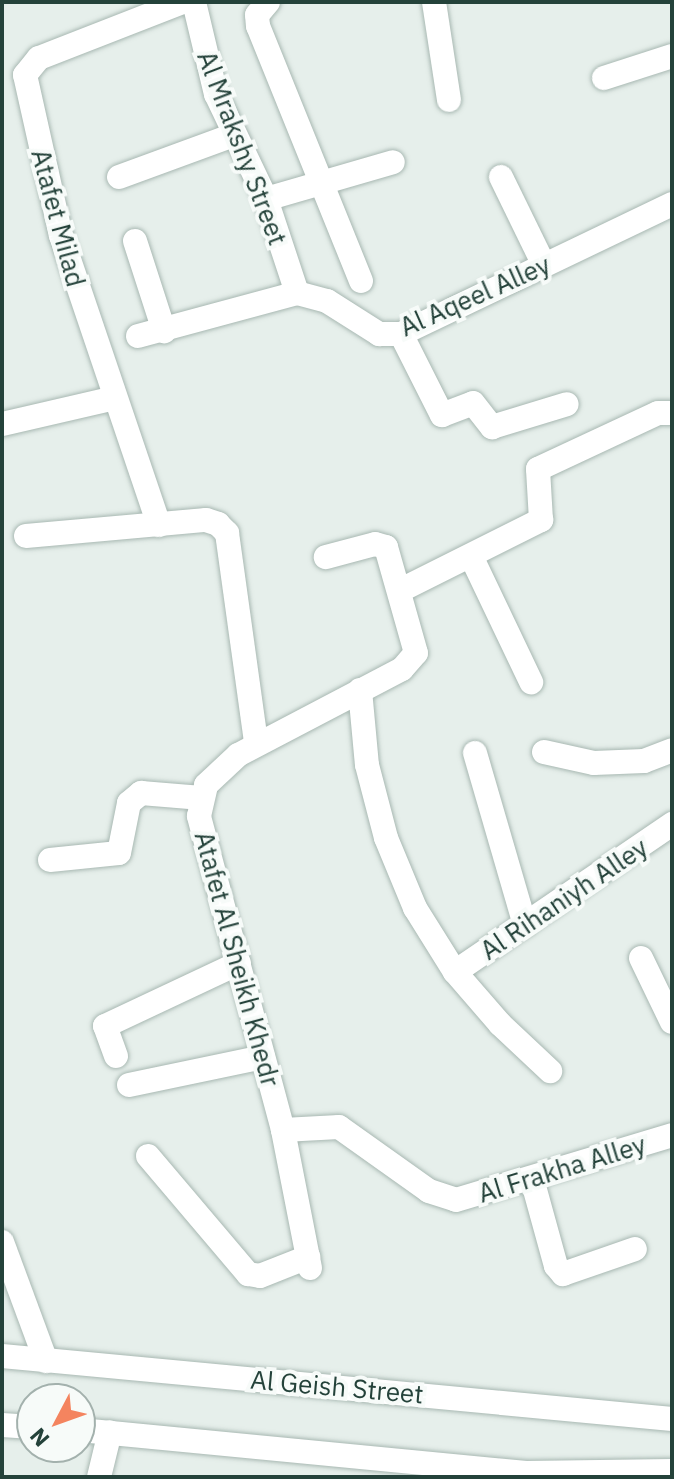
<!DOCTYPE html>
<style>
body{margin:0}
#map{position:relative;width:674px;height:1479px;overflow:hidden;background:#e6efeb;font-family:"IBM Plex Sans",sans-serif}
div>[style]{position:absolute}
[style*='--x']{left:calc(var(--x)*1px);top:calc(var(--y)*1px);width:calc(var(--w)*1px);rotate:calc(var(--a)*1deg)}
.roads{filter:drop-shadow(0 0 2px #a8b8b2) drop-shadow(0 0 2px #a8b8b2)}
.street>*{height:24px;margin:-12px;padding:0 12px;transform-origin:12px;border-radius:12px;background:#fff}
.secondary>*{height:24px;margin:-12px;padding:0 12px;transform-origin:12px;border-radius:12px;background:#fff}
span{translate:-50% -50%;white-space:nowrap;text-align:center;line-height:1.15;-webkit-text-stroke:8px #f7fbf9;paint-order:stroke}
.street-label{font-size:26px;color:#24423a}
.frame{position:absolute;inset:0;border:4px solid #24423a;pointer-events:none}
.north{position:absolute;left:16px;top:1383px;width:80px;height:80px;box-sizing:border-box;background:#f7fbf9;border:2px solid #a3b1ad;border-radius:50%;rotate:229deg;font-size:22px;font-weight:700;line-height:32px;text-align:center;color:#24423a}
.north::after{content:'';display:block;margin:auto;width:28px;height:36px;background:#f4845f;clip-path:polygon(50% 0,100% 100%,50% 72%,0 100%)}
</style>
<div id="map">
<div class="roads">
<div class="street">
<div style="--x:194;--y:2;--w:95;--a:76.6"></div>
<div style="--x:216;--y:94;--w:116;--a:64.5"></div>
<div style="--x:266;--y:199;--w:99;--a:71.7"></div>
<div style="--x:268;--y:2;--w:17;--a:130"></div>
<div style="--x:257;--y:15;--w:11;--a:85"></div>
<div style="--x:258;--y:26;--w:275;--a:68"></div>
<div style="--x:434;--y:2;--w:99;--a:81.3"></div>
<div style="--x:604;--y:78;--w:71;--a:-17.9"></div>
<div style="--x:119;--y:177;--w:122;--a:-20.1"></div>
<div style="--x:501;--y:177;--w:98;--a:64"></div>
<div style="--x:266;--y:199;--w:132;--a:-16.2"></div>
<div style="--x:135;--y:241;--w:95;--a:72.1"></div>
<div style="--x:401;--y:334;--w:91;--a:63.2"></div>
<div style="--x:442;--y:415;--w:33;--a:-21"></div>
<div style="--x:473;--y:403;--w:31;--a:52"></div>
<div style="--x:492;--y:427;--w:78;--a:-17"></div>
<div style="--x:138;--y:336;--w:165;--a:-15.1"></div>
<div style="--x:297;--y:293;--w:31;--a:15"></div>
<div style="--x:327;--y:301;--w:62;--a:32.4"></div>
<div style="--x:379;--y:334;--w:22;--a:0"></div>
<div style="--x:401;--y:334;--w:301;--a:-25.6"></div>
<div style="--x:2;--y:424;--w:116;--a:-13"></div>
<div style="--x:159;--y:525;--w:305;--a:-108.7"></div>
<div style="--x:61;--y:236;--w:165;--a:-102.6"></div>
<div style="--x:25;--y:75;--w:22;--a:-51"></div>
<div style="--x:39;--y:58;--w:155;--a:-21.3"></div>
<div style="--x:26;--y:536;--w:181;--a:-5.1"></div>
<div style="--x:206;--y:520;--w:13;--a:18"></div>
<div style="--x:218;--y:524;--w:13;--a:45"></div>
<div style="--x:227;--y:533;--w:212;--a:82.1"></div>
<div style="--x:471;--y:556;--w:140;--a:64.5"></div>
<div style="--x:401;--y:590;--w:157;--a:-26.6"></div>
<div style="--x:541;--y:520;--w:51;--a:-93.4"></div>
<div style="--x:538;--y:469;--w:132;--a:-25"></div>
<div style="--x:658;--y:413;--w:14;--a:0"></div>
<div style="--x:360;--y:690;--w:75;--a:84.7"></div>
<div style="--x:367;--y:765;--w:75;--a:75.4"></div>
<div style="--x:386;--y:838;--w:76;--a:67.5"></div>
<div style="--x:415;--y:908;--w:75;--a:58"></div>
<div style="--x:455;--y:972;--w:69;--a:49.1"></div>
<div style="--x:500;--y:1024;--w:69;--a:43.2"></div>
<div style="--x:544;--y:752;--w:51;--a:12.4"></div>
<div style="--x:594;--y:763;--w:50;--a:-2.3"></div>
<div style="--x:644;--y:761;--w:30;--a:-21"></div>
<div style="--x:475;--y:753;--w:179;--a:73.8"></div>
<div style="--x:50;--y:860;--w:69;--a:-5.8"></div>
<div style="--x:119;--y:853;--w:51;--a:-78.7"></div>
<div style="--x:129;--y:803;--w:16;--a:-40"></div>
<div style="--x:141;--y:793;--w:61;--a:4.7"></div>
<div style="--x:641;--y:958;--w:71;--a:64.2"></div>
<div style="--x:455;--y:972;--w:263;--a:-34.3"></div>
<div style="--x:116;--y:1056;--w:32;--a:-110"></div>
<div style="--x:105;--y:1026;--w:148;--a:-25.2"></div>
<div style="--x:129;--y:1085;--w:137;--a:-11.8"></div>
<div style="--x:283;--y:1130;--w:56;--a:-3.1"></div>
<div style="--x:339;--y:1127;--w:110;--a:35.4"></div>
<div style="--x:429;--y:1191;--w:28;--a:18"></div>
<div style="--x:456;--y:1200;--w:226;--a:-16.7"></div>
<div style="--x:148;--y:1156;--w:155;--a:49.7"></div>
<div style="--x:248;--y:1274;--w:12;--a:9"></div>
<div style="--x:260;--y:1276;--w:52;--a:-21.6"></div>
<div style="--x:532;--y:1179;--w:90;--a:74.6"></div>
<div style="--x:556;--y:1266;--w:11;--a:49"></div>
<div style="--x:563;--y:1274;--w:76;--a:-19.1"></div>
<div style="--x:2;--y:1242;--w:127;--a:69.7"></div>
<div style="--x:310;--y:1268;--w:141;--a:-101.1"></div>
<div style="--x:283;--y:1130;--w:325;--a:-105"></div>
<div style="--x:199;--y:816;--w:32;--a:-77"></div>
<div style="--x:206;--y:785;--w:44;--a:-43.2"></div>
<div style="--x:238;--y:755;--w:185;--a:-27.7"></div>
<div style="--x:402;--y:669;--w:21;--a:-49"></div>
<div style="--x:416;--y:653;--w:110;--a:-105.8"></div>
<div style="--x:386;--y:547;--w:11;--a:-165"></div>
<div style="--x:375;--y:544;--w:51;--a:165.1"></div>
</div>
<div class="secondary">
<div style="--x:2;--y:1356;--w:673;--a:5.37"></div>
<div style="--x:2;--y:1425;--w:30;--a:4"></div>
<div style="--x:80;--y:1430;--w:448;--a:5.5"></div>
<div style="--x:526;--y:1473;--w:146;--a:-0.8"></div>
<div style="--x:99;--y:1477;--w:46;--a:-76.3"></div>
</div>
</div>
<div class="street-label">
<span style="left:242px;top:148px;rotate:69deg">Al Mrakshy Street</span>
<span style="left:58px;top:218px;rotate:75deg">Atafet Milad</span>
<span style="left:475px;top:296px;rotate:-24deg">Al Aqeel Alley</span>
<span style="left:564px;top:899px;rotate:-34deg">Al Rihaniyh Alley</span>
<span style="left:237px;top:959px;rotate:75deg">Atafet Al Sheikh Khedr</span>
<span style="left:562px;top:1169px;rotate:-17deg">Al Frakha Alley</span>
<span style="left:337px;top:1387px;rotate:5deg">Al Geish Street</span>
</div>
<div class="frame"></div>
<div class="north">N</div>
</div>
